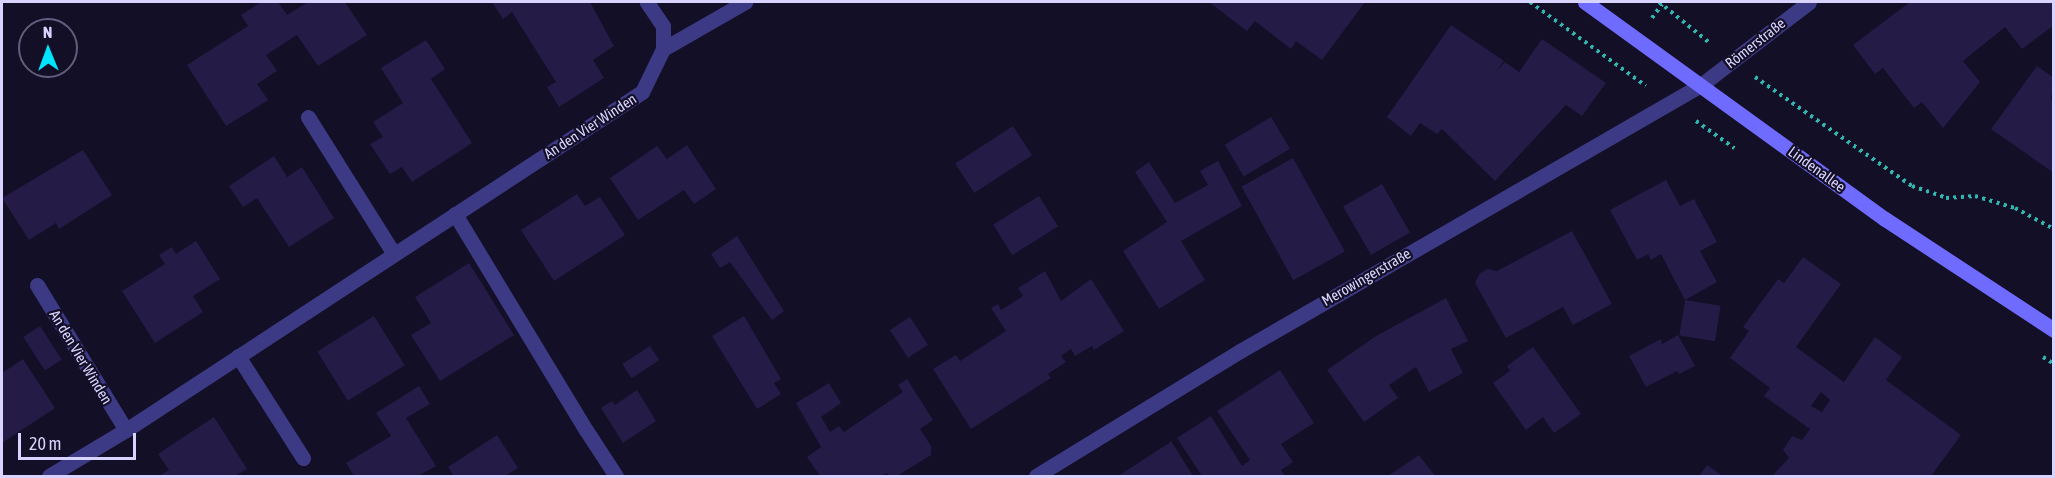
<!DOCTYPE html>
<meta charset="utf-8">
<style>
body{margin:0}
#map{position:relative;width:2055px;height:478px;overflow:hidden;background:#130f26;font-family:"Asap Condensed",sans-serif}
div>[style]{position:absolute}
[style*='--x']{left:calc(var(--x)*1px);top:calc(var(--y)*1px);width:calc(var(--w)*1px);rotate:calc(var(--a)*1deg)}
.building>*{inset:0;background:#241b47;transform-origin:0 0}
.path>*{height:4px;margin-top:-2px;transform-origin:0;background:repeating-linear-gradient(90deg,#2fb8b0 0 3px,transparent 0 7.5px)}
.service>*{height:15px;margin:-7.5px;padding:0 7.5px;transform-origin:7.5px;border-radius:7.5px;background:#3d3a85}
.minor>*{height:15px;margin:-7.5px;padding:0 7.5px;transform-origin:7.5px;border-radius:7.5px;background:#3d3a85}
.tertiary>*{height:15px;margin:-7.5px;padding:0 7.5px;transform-origin:7.5px;border-radius:7.5px;background:#3d3a85}
.secondary>*{height:15px;margin:-7.5px;padding:0 7.5px;transform-origin:7.5px;border-radius:7.5px;background:#6f6bff}
span{translate:-50% -50%;white-space:nowrap;text-align:center;line-height:1.15;-webkit-text-stroke:4.5px #130f26;paint-order:stroke}
.street-label{font-size:15px;color:#d9d4ff}
.frame{position:absolute;inset:0;border:3px solid #d9d4ff;pointer-events:none}
.north{position:absolute;left:18px;top:18px;width:60px;height:60px;box-sizing:border-box;background:#130f26;border:2px solid #625e7d;border-radius:50%;rotate:359deg;font-size:16px;font-weight:700;line-height:24px;text-align:center;color:#d9d4ff}
.north::after{content:'';display:block;margin:auto;width:21px;height:27px;background:#00e5ff;clip-path:polygon(50% 0,100% 100%,50% 72%,0 100%)}
.scale{position:absolute;left:18px;top:433px;width:118px;height:27px;box-sizing:border-box;border:3px solid #d9d4ff;border-top:0;padding-left:8px;font-size:18px;line-height:21px;white-space:nowrap;color:#d9d4ff;-webkit-text-stroke:4px #130f26;paint-order:stroke}
</style>
<div id="map">
<div class="building">
<div style="clip-path:polygon(261px 2px,278px 2px,287px 15px,308px 2px,345px 2px,367px 35px,318px 66px,297px 35px,266px 55px,277px 71px,257px 84px,268px 100px,226px 126px,187px 65px,248px 26px,241px 15px)"></div>
<div style="clip-path:polygon(492px 2px,590px 2px,614px 46px,593px 60px,604px 78px,559px 107px,547px 87px,556px 82px,512px 12px,503px 19px)"></div>
<div style="clip-path:polygon(1209px 2px,1365px 2px,1322px 60px,1296px 41px,1291px 49px,1255px 21px,1247px 31px)"></div>
<div style="clip-path:polygon(1910px 2px,2054px 2px,2054px 25px,2022px 49px,2005px 27px,1963px 61px,1980px 82px,1943px 128px,1922px 102px,1914px 108px,1883px 68px,1875px 74px,1853px 45px)"></div>
<div style="clip-path:polygon(1451px 25px,1504px 61px,1495px 73px,1505px 62px,1519px 72px,1542px 39px,1606px 83px,1582px 116px,1566px 105px,1495px 181px,1442px 129px,1437px 134px,1420px 123px,1411px 136px,1387px 117px)"></div>
<div style="clip-path:polygon(426px 40px,445px 69px,431px 79px,472px 143px,412px 182px,402px 167px,390px 174px,370px 144px,383px 137px,373px 122px,403px 103px,381px 68px)"></div>
<div style="clip-path:polygon(2037px 66px,2054px 78px,2051px 99px,2054px 101px,2054px 173px,1991px 129px)"></div>
<div style="left:1271px;top:117px;width:37px;height:54px;rotate:59deg"></div>
<div style="left:1013px;top:126px;width:35px;height:69px;rotate:57deg"></div>
<div style="clip-path:polygon(687px 145px,716px 189px,694px 204px,684px 190px,638px 220px,610px 178px,657px 146px,667px 159px)"></div>
<div style="clip-path:polygon(83px 150px,112px 195px,59px 229px,56px 223px,29px 240px,2px 198px)"></div>
<div style="clip-path:polygon(274px 156px,287px 177px,302px 167px,334px 218px,289px 247px,257px 198px,243px 207px,229px 186px)"></div>
<div style="left:1293px;top:158px;width:107px;height:59px;rotate:61deg"></div>
<div style="clip-path:polygon(1218px 161px,1242px 206px,1181px 241px,1205px 280px,1159px 309px,1123px 251px,1167px 222px,1135px 172px,1149px 162px,1175px 203px,1208px 185px,1200px 171px)"></div>
<div style="clip-path:polygon(1666px 180px,1680px 206px,1694px 199px,1717px 242px,1700px 251px,1717px 282px,1685px 300px,1661px 254px,1651px 260px,1648px 254px,1637px 260px,1610px 210px)"></div>
<div style="left:1382px;top:184px;width:56px;height:45px;rotate:60deg"></div>
<div style="clip-path:polygon(577px 194px,585px 206px,600px 197px,625px 235px,554px 281px,521px 230px)"></div>
<div style="left:1039px;top:196px;width:36px;height:54px;rotate:58deg"></div>
<div style="clip-path:polygon(1572px 231px,1612px 304px,1573px 325px,1563px 307px,1506px 338px,1475px 283px,1480px 273px,1488px 269px,1497px 271px)"></div>
<div style="clip-path:polygon(737px 236px,784px 311px,772px 320px,730px 262px,720px 268px,711px 254px)"></div>
<div style="clip-path:polygon(196px 241px,220px 279px,193px 296px,203px 312px,155px 343px,122px 291px,165px 264px,159px 255px,172px 247px,176px 254px)"></div>
<div style="clip-path:polygon(evenodd,1803px 257px,1841px 284px,1796px 347px,1844px 382px,1875px 337px,1902px 357px,1886px 380px,1961px 435px,1931px 476px,1772px 476px,1789px 458px,1783px 450px,1792px 436px,1802px 440px,1810px 429px,1764px 396px,1770px 388px,1730px 358px,1749px 331px,1743px 327px,1778px 279px,1784px 283px,1803px 257px,1821px 392px,1830px 400px,1822px 412px,1811px 406px,1821px 392px)"></div>
<div style="clip-path:polygon(469px 263px,514px 335px,440px 381px,411px 335px,431px 323px,415px 297px)"></div>
<div style="clip-path:polygon(1045px 271px,1061px 301px,1091px 279px,1124px 331px,1094px 350px,1092px 346px,1075px 356px,1071px 349px,1061px 356px,1066px 362px,1048px 374px,1051px 378px,971px 429px,933px 369px,956px 355px,960px 361px,1006px 331px,991px 308px,998px 304px,1001px 310px,1023px 296px,1018px 288px)"></div>
<div style="clip-path:polygon(1446px 298px,1468px 341px,1451px 349px,1463px 373px,1429px 392px,1416px 367px,1389px 385px,1398px 398px,1364px 422px,1327px 370px,1376px 336px)"></div>
<div style="left:1685px;top:300px;width:36px;height:36px;rotate:9deg"></div>
<div style="left:374px;top:316px;width:58px;height:67px;rotate:58deg"></div>
<div style="clip-path:polygon(744px 316px,781px 379px,774px 383px,781px 394px,757px 409px,712px 336px)"></div>
<div style="left:910px;top:317px;width:33px;height:24px;rotate:57deg"></div>
<div style="left:40px;top:326px;width:40px;height:20px;rotate:57deg"></div>
<div style="clip-path:polygon(1678px 335px,1695px 366px,1679px 374px,1677px 371px,1646px 387px,1629px 356px,1661px 339px,1662px 344px)"></div>
<div style="left:650px;top:346px;width:17px;height:33px;rotate:57deg"></div>
<div style="clip-path:polygon(1533px 347px,1581px 414px,1554px 433px,1543px 417px,1526px 430px,1493px 383px,1510px 371px,1507px 366px)"></div>
<div style="clip-path:polygon(23px 359px,55px 408px,2px 443px,2px 373px)"></div>
<div style="clip-path:polygon(1280px 370px,1314px 423px,1281px 444px,1293px 462px,1281px 470px,1285px 476px,1202px 476px,1177px 438px,1211px 416px,1242px 466px,1250px 460px,1217px 411px)"></div>
<div style="clip-path:polygon(907px 379px,933px 420px,920px 429px,931px 446px,931px 455px,897px 476px,890px 476px,887px 473px,881px 476px,820px 476px,807px 457px,821px 447px,796px 403px,829px 383px,841px 403px,821px 417px,830px 432px,839px 426px,844px 432px,903px 392px,898px 385px)"></div>
<div style="clip-path:polygon(419px 386px,430px 404px,406px 418px,436px 466px,418px 476px,354px 476px,346px 463px,391px 436px,376px 413px)"></div>
<div style="clip-path:polygon(637px 390px,656px 421px,623px 443px,601px 408px,612px 401px,615px 405px)"></div>
<div style="clip-path:polygon(214px 417px,247px 469px,235px 476px,159px 476px,169px 470px,158px 454px)"></div>
<div style="clip-path:polygon(497px 435px,518px 468px,505px 476px,454px 476px,448px 467px)"></div>
<div style="clip-path:polygon(1171px 441px,1193px 476px,1118px 476px,1169px 443px)"></div>
<div style="clip-path:polygon(1419px 455px,1435px 476px,1388px 476px)"></div>
<div style="clip-path:polygon(1707px 465px,1723px 476px,1699px 476px)"></div>
</div>
<div class="path">
<div style="--x:1530;--y:2;--w:143;--a:35.9"></div>
<div style="--x:1659;--y:2;--w:67;--a:38.9"></div>
<div style="--x:1652;--y:18;--w:17;--a:-54"></div>
<div style="--x:1755;--y:77;--w:191;--a:34.8"></div>
<div style="--x:1912;--y:186;--w:36;--a:19"></div>
<div style="--x:1946;--y:198;--w:29;--a:-4"></div>
<div style="--x:1975;--y:196;--w:42;--a:16.7"></div>
<div style="--x:2015;--y:208;--w:44;--a:28.3"></div>
<div style="--x:1696;--y:121;--w:47;--a:35.4"></div>
<div style="--x:2043;--y:357;--w:13;--a:32"></div>
</div>
<div class="service">
<div style="--x:663;--y:49;--w:95;--a:-29.8"></div>
<div style="--x:586;--y:430;--w:55;--a:56.9"></div>
</div>
<div class="minor">
<div style="--x:308;--y:117;--w:162;--a:57.9"></div>
<div style="--x:455;--y:214;--w:253;--a:58.8"></div>
<div style="--x:37;--y:285;--w:170;--a:58.5"></div>
<div style="--x:238;--y:356;--w:121;--a:57.5"></div>
<div style="--x:49;--y:476;--w:90;--a:-30.9"></div>
<div style="--x:126;--y:430;--w:617;--a:-33.23"></div>
<div style="--x:642;--y:92;--w:48;--a:-64"></div>
<div style="--x:663;--y:49;--w:23;--a:-90"></div>
<div style="--x:663;--y:26;--w:29;--a:-124"></div>
</div>
<div class="tertiary">
<div style="--x:1036;--y:476;--w:239;--a:-31.5"></div>
<div style="--x:1240;--y:351;--w:532;--a:-29.99"></div>
<div style="--x:1701;--y:85;--w:136;--a:-37.5"></div>
</div>
<div class="secondary">
<div style="--x:1585;--y:2;--w:370;--a:35.9"></div>
<div style="--x:1885;--y:219;--w:202;--a:33.3"></div>
</div>
<div class="street-label">
<span style="left:1755px;top:43px;rotate:-38deg">Römerstraße</span>
<span style="left:590px;top:126px;rotate:-33deg">An den Vier Winden</span>
<span style="left:1817px;top:169px;rotate:36deg">Lindenallee</span>
<span style="left:1366px;top:277px;rotate:-30deg">Merowingerstraße</span>
<span style="left:81px;top:357px;rotate:59deg">An den Vier Winden</span>
</div>
<div class="frame"></div>
<div class="north">N</div>
<div class="scale">20 m</div>
</div>
